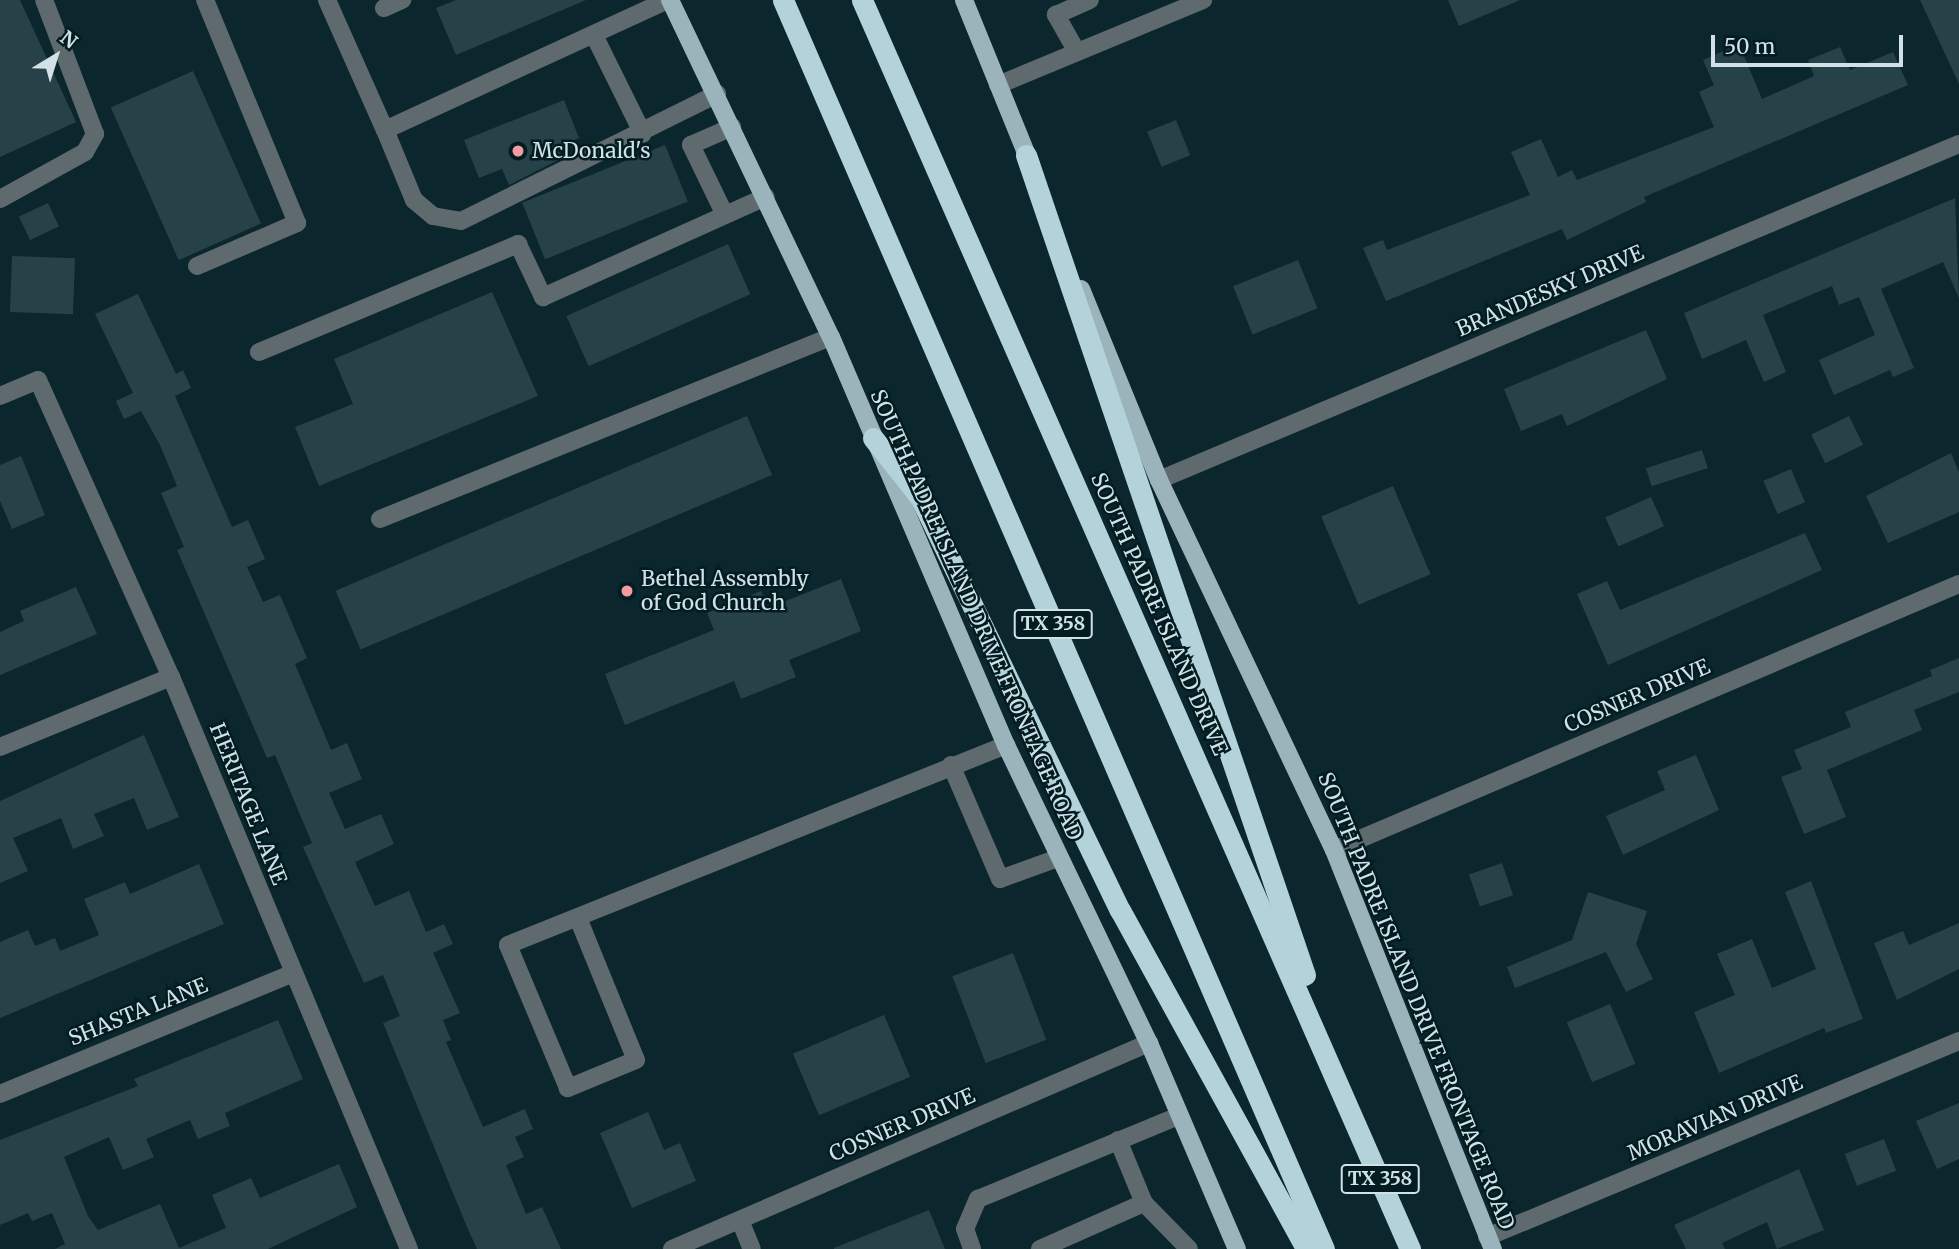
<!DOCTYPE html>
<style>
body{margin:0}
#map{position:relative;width:1959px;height:1249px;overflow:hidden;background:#0b262c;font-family:Merriweather,serif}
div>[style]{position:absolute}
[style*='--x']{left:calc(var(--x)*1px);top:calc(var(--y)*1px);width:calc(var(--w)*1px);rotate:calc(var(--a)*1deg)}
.building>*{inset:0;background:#274148;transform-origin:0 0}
.minor>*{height:18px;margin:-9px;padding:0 9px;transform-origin:9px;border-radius:9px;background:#5e6a6d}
.major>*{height:18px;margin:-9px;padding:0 9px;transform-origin:9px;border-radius:9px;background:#9bb4bb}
.highway>*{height:21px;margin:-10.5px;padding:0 10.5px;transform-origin:10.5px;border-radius:10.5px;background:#b3d2d9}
.dots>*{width:19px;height:19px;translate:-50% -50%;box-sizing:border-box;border:4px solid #021c22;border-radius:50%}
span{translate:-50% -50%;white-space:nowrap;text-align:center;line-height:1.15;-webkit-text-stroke:5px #021c22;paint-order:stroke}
.shield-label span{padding:2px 5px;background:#021c22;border:2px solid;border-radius:5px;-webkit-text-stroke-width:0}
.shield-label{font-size:19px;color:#d2e1e5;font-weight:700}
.poi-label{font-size:21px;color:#d2e1e5}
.left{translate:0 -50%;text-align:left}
.street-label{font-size:21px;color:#d2e1e5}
.north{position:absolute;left:21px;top:21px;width:70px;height:70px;-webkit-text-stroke:5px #021c22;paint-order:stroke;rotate:38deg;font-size:19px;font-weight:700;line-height:28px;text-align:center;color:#d2e1e5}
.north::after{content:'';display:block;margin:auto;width:24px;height:32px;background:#d2e1e5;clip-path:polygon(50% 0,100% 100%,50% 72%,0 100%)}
.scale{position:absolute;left:1711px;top:35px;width:192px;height:32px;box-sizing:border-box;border:4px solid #d2e1e5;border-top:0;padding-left:9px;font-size:21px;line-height:24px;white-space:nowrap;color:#d2e1e5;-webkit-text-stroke:5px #021c22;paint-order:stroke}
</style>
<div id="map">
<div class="building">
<div style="clip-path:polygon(0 0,20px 0,76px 122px,0 157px)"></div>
<div style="clip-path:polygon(456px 0,586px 0,456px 55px,436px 8px)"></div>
<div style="clip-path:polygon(1448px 0,1520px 0,1459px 26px)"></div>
<div style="clip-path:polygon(1920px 0,1959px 0,1959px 84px)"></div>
<div style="clip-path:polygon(1739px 44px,1762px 99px,1814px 76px,1808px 60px,1840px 47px,1850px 70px,1893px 52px,1908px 85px,1644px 197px,1646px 202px,1567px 240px,1562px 229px,1386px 301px,1363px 248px,1383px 240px,1387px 250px,1530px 195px,1511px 152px,1541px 139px,1558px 177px,1572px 170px,1577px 180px,1714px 127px,1699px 92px,1714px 85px,1703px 60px)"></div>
<div style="left:193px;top:71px;width:167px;height:90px;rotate:66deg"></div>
<div style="clip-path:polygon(564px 100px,579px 138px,558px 147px,562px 158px,509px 185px,502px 169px,479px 178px,464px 140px)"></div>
<div style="left:1176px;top:120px;width:38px;height:31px;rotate:68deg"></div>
<div style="left:665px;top:145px;width:61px;height:154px;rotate:68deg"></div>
<div style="clip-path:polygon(1955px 198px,1959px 298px,1943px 262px,1881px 289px,1914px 368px,1893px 377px,1890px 370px,1834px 395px,1819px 360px,1875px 335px,1859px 297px,1839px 305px,1832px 286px,1763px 315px,1786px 372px,1764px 382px,1746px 340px,1702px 359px,1684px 313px)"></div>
<div style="left:48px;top:203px;width:26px;height:32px;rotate:65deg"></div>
<div style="left:728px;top:244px;width:55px;height:177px;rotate:66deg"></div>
<div style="left:12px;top:256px;width:63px;height:56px;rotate:2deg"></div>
<div style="left:1298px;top:260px;width:52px;height:70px;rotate:68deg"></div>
<div style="clip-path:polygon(492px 292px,538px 396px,319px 486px,295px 427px,353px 404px,334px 359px)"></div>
<div style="clip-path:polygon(138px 294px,176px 374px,183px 370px,191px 388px,175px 396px,232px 527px,248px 520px,265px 559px,247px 567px,263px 602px,280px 595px,307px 658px,295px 664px,331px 750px,347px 743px,362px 779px,329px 793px,345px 829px,381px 814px,394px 844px,355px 862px,375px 906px,409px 891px,426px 932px,444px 924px,453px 944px,433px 953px,460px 1013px,443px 1020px,451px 1040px,446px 1042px,483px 1127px,525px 1109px,533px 1129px,515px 1137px,524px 1157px,506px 1165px,526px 1214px,542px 1207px,561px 1249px,477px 1249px,467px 1227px,383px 1023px,400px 1016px,383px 975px,364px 983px,303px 847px,312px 843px,275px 755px,267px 758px,177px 550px,184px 547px,161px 493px,177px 486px,160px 445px,141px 411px,124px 419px,116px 401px,133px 393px,95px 314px)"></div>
<div style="clip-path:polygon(1646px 330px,1667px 379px,1567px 426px,1562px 414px,1521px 431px,1504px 389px)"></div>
<div style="left:747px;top:416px;width:64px;height:447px;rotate:67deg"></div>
<div style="left:1849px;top:416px;width:32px;height:42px;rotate:64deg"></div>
<div style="left:1702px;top:450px;width:19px;height:59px;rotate:72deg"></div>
<div style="clip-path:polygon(1951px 453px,1959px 472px,1959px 512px,1888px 543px,1866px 496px)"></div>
<div style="clip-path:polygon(21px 456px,45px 515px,12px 529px,0 501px,0 465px)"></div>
<div style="left:1791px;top:469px;width:36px;height:30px;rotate:67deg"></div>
<div style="left:1393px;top:486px;width:96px;height:78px;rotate:67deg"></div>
<div style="left:1651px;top:497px;width:32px;height:50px;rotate:66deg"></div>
<div style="clip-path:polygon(1805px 533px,1822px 570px,1608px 665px,1577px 594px,1607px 581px,1620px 610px)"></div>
<div style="clip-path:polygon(841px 579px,861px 631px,789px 660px,796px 677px,741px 699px,734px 681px,625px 725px,605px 674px,714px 630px,707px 613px,761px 591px,768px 608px)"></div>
<div style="clip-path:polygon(76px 587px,97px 634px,0 675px,0 632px,24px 621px,20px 611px)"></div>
<div style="clip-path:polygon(1959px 658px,1959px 692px,1914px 710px,1922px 730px,1827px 770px,1846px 817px,1804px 834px,1781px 777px,1802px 769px,1794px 750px,1851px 727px,1845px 712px,1932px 676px,1930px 670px)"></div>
<div style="clip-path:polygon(144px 735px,179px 817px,147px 830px,134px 798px,94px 814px,104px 836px,73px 849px,61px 818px,13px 838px,28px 871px,0 883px,0 801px)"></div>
<div style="clip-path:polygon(1696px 755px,1719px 810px,1623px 855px,1606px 816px,1665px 790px,1657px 771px)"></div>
<div style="left:1502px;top:863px;width:34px;height:35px;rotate:71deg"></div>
<div style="clip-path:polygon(199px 864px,224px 924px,0 1018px,0 942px,28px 930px,35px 946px,55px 938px,60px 951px,99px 935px,84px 899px,125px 882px,130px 894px)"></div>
<div style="clip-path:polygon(1811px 881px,1863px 1019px,1826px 1033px,1824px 1028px,1719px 1073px,1694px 1012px,1735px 995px,1717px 954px,1752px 939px,1772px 988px,1816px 969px,1785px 892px)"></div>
<div style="clip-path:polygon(1588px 892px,1647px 911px,1636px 944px,1653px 979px,1626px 992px,1606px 952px,1515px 988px,1507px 967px,1572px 940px)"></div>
<div style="clip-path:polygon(1959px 923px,1959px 969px,1897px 1000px,1874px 943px,1903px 931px,1909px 945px)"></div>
<div style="left:1013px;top:953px;width:93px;height:65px;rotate:69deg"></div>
<div style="left:1610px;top:1004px;width:65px;height:47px;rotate:67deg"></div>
<div style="left:884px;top:1015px;width:67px;height:99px;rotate:67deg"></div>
<div style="clip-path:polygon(278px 1020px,303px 1079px,225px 1113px,230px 1126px,198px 1139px,190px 1120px,146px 1139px,154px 1157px,123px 1170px,109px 1137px,64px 1157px,88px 1216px,98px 1230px,160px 1204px,179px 1248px,226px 1228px,212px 1195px,251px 1178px,260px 1198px,339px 1164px,357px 1207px,268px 1249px,55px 1249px,65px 1244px,52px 1213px,32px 1221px,28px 1213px,0 1225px,0 1140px,138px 1086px,134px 1079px)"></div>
<div style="clip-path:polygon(1959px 1103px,1959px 1159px,1937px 1169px,1916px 1121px)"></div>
<div style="clip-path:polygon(648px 1112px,664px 1150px,680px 1143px,696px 1181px,632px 1208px,600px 1133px)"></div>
<div style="left:1884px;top:1139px;width:34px;height:42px;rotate:69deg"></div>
<div style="clip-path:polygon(1799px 1169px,1824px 1230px,1777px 1249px,1767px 1222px,1722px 1243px,1725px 1249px,1686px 1249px,1674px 1225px)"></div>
<div style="clip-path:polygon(929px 1210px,945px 1249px,834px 1249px,834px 1248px)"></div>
</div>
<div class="minor">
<div style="--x:327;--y:0;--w:142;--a:66"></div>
<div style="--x:385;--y:130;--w:311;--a:-24.7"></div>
<div style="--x:384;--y:8;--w:20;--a:-24"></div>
<div style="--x:594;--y:35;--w:110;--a:63.7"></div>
<div style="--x:1077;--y:52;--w:43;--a:-119.6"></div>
<div style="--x:1056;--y:15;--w:37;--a:-24"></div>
<div style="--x:998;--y:85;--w:222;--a:-22.5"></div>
<div style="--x:385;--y:130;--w:76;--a:67.5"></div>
<div style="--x:414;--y:200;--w:25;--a:40"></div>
<div style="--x:433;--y:216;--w:28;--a:10"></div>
<div style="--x:461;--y:221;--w:286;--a:-26.4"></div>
<div style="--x:0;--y:199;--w:97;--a:-28.9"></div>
<div style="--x:85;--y:152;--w:21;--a:-61"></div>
<div style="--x:95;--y:134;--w:143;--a:-110.8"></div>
<div style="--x:725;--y:215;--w:78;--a:-115.9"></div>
<div style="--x:691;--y:145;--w:45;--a:-23.7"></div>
<div style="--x:197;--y:266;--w:109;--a:-23.3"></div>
<div style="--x:297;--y:223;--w:241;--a:-112.4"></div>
<div style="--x:259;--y:352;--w:281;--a:-22.6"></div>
<div style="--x:518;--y:244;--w:59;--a:64.7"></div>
<div style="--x:543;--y:297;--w:244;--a:-24.2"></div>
<div style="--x:0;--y:396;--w:41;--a:-22.8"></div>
<div style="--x:38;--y:380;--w:325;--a:65.9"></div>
<div style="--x:171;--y:677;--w:620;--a:67.41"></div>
<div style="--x:1159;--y:480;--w:868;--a:-22.78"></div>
<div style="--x:380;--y:519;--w:486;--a:-22"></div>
<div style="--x:0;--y:747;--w:185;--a:-22.3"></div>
<div style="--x:951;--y:765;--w:124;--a:66.7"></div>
<div style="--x:1000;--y:879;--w:62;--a:-19.9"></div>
<div style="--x:1334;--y:850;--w:679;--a:-23.05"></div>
<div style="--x:578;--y:918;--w:153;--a:67.8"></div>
<div style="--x:636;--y:1060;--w:74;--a:157.6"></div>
<div style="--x:568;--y:1088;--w:155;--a:-112.8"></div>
<div style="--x:508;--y:945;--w:537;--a:-21.88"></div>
<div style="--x:0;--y:1094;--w:317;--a:-22.4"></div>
<div style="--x:1118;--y:1140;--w:68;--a:67.6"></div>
<div style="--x:1144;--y:1203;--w:64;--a:45.6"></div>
<div style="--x:740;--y:1220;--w:31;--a:68"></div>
<div style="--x:1487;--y:1237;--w:511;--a:-22.55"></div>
<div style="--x:672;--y:1249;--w:520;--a:-23.36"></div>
<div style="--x:972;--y:1249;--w:21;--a:-109"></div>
<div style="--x:965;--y:1229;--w:33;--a:-67"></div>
<div style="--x:978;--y:1199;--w:217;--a:-22.5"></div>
<div style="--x:1040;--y:1249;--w:114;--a:-23.9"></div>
</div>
<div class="major">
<div style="--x:670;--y:0;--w:373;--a:64.5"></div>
<div style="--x:831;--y:337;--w:444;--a:66.8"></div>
<div style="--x:1006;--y:745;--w:331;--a:64.4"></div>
<div style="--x:1149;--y:1043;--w:224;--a:66.9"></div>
<div style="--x:964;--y:0;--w:178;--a:67.9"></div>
<div style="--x:1081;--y:289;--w:206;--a:67.8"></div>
<div style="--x:1159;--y:480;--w:409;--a:64.7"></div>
<div style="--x:1334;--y:850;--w:430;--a:68.3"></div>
</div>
<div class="highway">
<div style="--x:783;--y:0;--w:1361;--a:66.58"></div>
<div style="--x:862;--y:0;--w:1364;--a:66.31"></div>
<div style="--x:1026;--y:155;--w:866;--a:71.21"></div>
<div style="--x:873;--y:438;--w:75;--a:51.5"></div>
<div style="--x:920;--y:497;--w:459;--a:64.2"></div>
<div style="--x:1120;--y:910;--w:387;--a:61.2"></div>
</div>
<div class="dots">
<div style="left:518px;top:151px;background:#f49aa1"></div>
<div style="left:627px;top:591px;background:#f49aa1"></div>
</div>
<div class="shield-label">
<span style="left:1053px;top:624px">TX 358</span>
<span style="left:1380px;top:1179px">TX 358</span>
</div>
<div class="poi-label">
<span class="left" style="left:532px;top:151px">McDonald's</span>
<span class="left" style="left:641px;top:591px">Bethel Assembly<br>of God Church</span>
</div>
<div class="street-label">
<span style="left:1550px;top:291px;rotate:-23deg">BRANDESKY DRIVE</span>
<span style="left:1159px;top:614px;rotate:66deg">SOUTH PADRE ISLAND DRIVE</span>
<span style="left:976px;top:615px;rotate:66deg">SOUTH PADRE ISLAND DRIVE FRONTAGE ROAD</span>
<span style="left:1637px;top:696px;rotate:-23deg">COSNER DRIVE</span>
<span style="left:248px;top:804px;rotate:68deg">HERITAGE LANE</span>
<span style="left:1416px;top:1001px;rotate:68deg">SOUTH PADRE ISLAND DRIVE FRONTAGE ROAD</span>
<span style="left:138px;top:1012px;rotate:-22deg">SHASTA LANE</span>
<span style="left:1715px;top:1118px;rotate:-23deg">MORAVIAN DRIVE</span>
<span style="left:902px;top:1125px;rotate:-23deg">COSNER DRIVE</span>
</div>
<div class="north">N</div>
<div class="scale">50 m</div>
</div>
